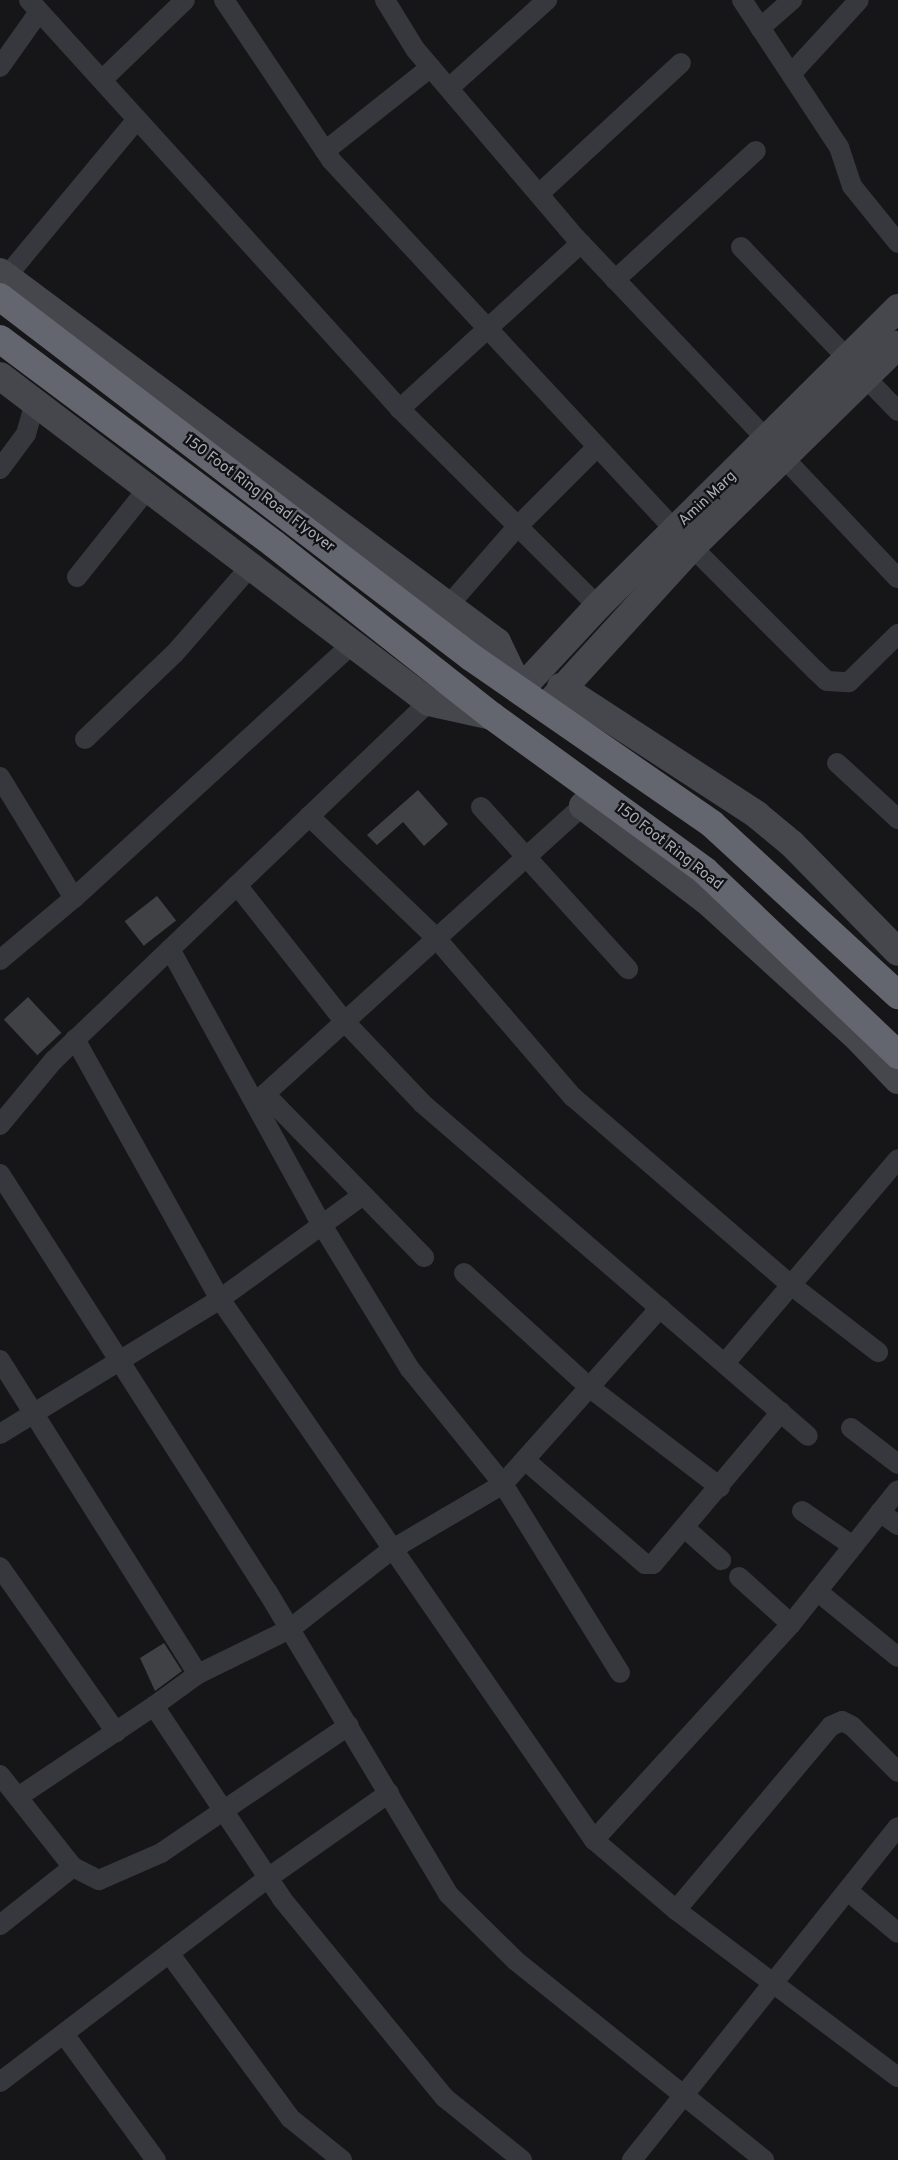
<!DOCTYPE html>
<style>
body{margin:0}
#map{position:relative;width:898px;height:2160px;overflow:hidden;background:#161618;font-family:Overpass,sans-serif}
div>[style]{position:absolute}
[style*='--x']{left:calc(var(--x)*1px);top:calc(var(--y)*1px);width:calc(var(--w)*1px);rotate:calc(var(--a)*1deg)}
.building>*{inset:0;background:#404145;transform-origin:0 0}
.street>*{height:20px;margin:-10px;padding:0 10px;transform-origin:10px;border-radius:10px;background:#37383d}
.secondary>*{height:28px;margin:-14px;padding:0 14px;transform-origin:14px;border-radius:14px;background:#45474d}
.highway>*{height:28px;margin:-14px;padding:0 14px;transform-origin:14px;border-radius:14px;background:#63666e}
span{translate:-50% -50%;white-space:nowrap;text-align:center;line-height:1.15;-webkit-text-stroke:4.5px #111113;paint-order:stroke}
.street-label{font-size:15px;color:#a8adb8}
</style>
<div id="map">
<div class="building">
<div style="clip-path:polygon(418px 790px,448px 824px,424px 846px,403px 822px,377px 845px,367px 835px)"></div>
<div style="left:157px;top:896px;width:31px;height:41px;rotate:52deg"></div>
<div style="left:28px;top:997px;width:49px;height:33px;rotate:47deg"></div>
<div style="clip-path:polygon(164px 1643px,182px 1671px,155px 1691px,140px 1658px)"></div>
</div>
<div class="street">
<div style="--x:29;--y:0;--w:552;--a:47.79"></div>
<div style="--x:224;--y:0;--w:192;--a:56.2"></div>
<div style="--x:331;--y:160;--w:505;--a:47.09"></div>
<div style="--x:675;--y:530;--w:198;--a:45"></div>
<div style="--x:815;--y:670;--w:16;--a:43"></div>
<div style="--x:827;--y:681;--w:22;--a:3"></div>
<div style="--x:849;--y:682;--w:69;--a:-44.4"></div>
<div style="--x:385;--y:0;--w:57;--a:58.5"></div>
<div style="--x:415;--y:49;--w:248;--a:49.6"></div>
<div style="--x:576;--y:238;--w:468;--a:46.6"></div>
<div style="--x:742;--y:0;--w:176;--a:56.6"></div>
<div style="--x:839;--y:147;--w:41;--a:71.6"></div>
<div style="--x:852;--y:186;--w:73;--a:51.1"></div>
<div style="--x:760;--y:28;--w:43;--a:-41.2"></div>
<div style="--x:0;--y:67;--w:67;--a:-54.7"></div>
<div style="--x:791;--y:74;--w:100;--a:-47.4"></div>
<div style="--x:102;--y:80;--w:115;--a:-43.9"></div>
<div style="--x:449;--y:88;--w:132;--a:-41.9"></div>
<div style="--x:325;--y:151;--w:135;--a:-38.4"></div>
<div style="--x:539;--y:194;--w:193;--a:-42.7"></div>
<div style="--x:581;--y:243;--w:246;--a:137.5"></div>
<div style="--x:400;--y:409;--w:279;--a:44.9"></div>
<div style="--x:741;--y:247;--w:155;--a:46.3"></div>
<div style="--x:6;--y:277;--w:205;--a:-50.3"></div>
<div style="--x:615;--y:280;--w:191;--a:-42.5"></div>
<div style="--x:866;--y:378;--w:46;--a:45.9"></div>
<div style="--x:0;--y:469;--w:44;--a:-53.4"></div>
<div style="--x:26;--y:434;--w:33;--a:-74"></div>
<div style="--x:77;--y:577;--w:114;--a:-51.4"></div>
<div style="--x:448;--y:606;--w:105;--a:-48.9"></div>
<div style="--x:517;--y:527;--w:113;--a:-45"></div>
<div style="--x:85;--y:739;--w:124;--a:-43.7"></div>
<div style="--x:175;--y:653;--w:114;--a:-48.9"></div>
<div style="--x:837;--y:763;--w:83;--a:42.6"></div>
<div style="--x:0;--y:777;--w:142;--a:58.6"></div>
<div style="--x:74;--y:898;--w:377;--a:-42.4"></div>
<div style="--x:481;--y:807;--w:219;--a:47.8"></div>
<div style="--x:309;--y:816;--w:176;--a:43.8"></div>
<div style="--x:436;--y:938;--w:210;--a:49.3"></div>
<div style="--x:573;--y:1097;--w:288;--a:40.8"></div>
<div style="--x:791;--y:1285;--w:110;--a:37.6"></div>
<div style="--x:237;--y:885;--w:174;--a:51.8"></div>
<div style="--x:345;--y:1022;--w:113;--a:46.4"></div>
<div style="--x:423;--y:1104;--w:508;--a:40.77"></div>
<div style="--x:170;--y:949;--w:315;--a:61.2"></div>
<div style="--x:322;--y:1225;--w:169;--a:58.6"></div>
<div style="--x:410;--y:1369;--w:148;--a:51"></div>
<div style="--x:503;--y:1484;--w:222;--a:58.2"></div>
<div style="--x:0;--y:960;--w:97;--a:-40"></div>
<div style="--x:75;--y:1039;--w:298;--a:60.9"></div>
<div style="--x:220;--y:1299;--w:658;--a:55.34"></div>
<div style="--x:594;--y:1840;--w:108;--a:40.5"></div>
<div style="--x:676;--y:1910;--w:278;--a:37"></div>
<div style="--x:265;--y:1094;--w:228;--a:45.7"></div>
<div style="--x:255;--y:1103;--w:442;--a:-42.2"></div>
<div style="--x:0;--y:1125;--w:83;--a:-50.4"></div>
<div style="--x:53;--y:1061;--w:520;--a:-43.68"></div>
<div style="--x:0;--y:1174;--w:495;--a:57.4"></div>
<div style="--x:267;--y:1591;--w:353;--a:59.1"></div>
<div style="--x:448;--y:1894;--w:95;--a:44.6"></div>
<div style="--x:516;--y:1961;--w:318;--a:38.7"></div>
<div style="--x:464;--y:1273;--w:169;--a:42.4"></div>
<div style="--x:589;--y:1387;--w:165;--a:37.4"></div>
<div style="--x:0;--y:1360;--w:371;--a:57.8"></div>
<div style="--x:198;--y:1674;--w:54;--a:144"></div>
<div style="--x:154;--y:1706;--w:232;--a:56.4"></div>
<div style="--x:282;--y:1899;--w:257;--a:50.7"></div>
<div style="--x:445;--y:2098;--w:99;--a:38.8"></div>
<div style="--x:725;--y:1363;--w:267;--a:-49.7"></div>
<div style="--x:851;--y:1428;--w:59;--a:37.5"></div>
<div style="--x:0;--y:1434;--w:258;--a:-31.5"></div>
<div style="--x:220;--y:1299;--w:177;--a:-36"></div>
<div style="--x:525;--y:1460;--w:159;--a:40.9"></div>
<div style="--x:645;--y:1564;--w:8;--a:0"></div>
<div style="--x:653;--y:1564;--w:199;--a:-49.9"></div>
<div style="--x:802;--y:1511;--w:62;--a:34.5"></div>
<div style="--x:880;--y:1512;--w:22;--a:36"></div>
<div style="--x:686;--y:1529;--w:47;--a:41.5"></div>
<div style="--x:0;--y:1567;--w:202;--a:54.9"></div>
<div style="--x:739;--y:1577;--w:70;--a:42.1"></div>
<div style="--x:817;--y:1591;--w:104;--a:39.2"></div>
<div style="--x:198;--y:1674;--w:102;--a:-26.1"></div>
<div style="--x:290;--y:1629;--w:128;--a:-38"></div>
<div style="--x:391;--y:1550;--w:130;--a:-30.5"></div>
<div style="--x:503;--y:1484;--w:236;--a:-48.3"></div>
<div style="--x:0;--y:1775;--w:117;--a:51.6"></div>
<div style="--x:73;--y:1867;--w:93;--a:141.5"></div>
<div style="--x:18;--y:1797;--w:164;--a:-33.8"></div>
<div style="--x:594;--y:1840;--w:292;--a:-47.6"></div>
<div style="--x:791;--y:1624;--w:171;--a:-51.4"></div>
<div style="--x:73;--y:1867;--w:29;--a:27"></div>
<div style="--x:99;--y:1880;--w:68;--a:-23.5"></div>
<div style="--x:161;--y:1853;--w:227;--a:-34.2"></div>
<div style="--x:848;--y:1891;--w:65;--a:40"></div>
<div style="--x:676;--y:1910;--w:241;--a:-49.9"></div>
<div style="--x:831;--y:1726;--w:12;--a:-24"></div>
<div style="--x:842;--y:1721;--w:11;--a:27"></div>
<div style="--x:852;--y:1726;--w:65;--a:45"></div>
<div style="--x:169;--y:1953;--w:205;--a:53.7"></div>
<div style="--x:290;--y:2118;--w:67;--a:38.9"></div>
<div style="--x:64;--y:2034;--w:156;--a:53.9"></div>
<div style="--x:0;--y:2082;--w:337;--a:-37.3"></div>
<div style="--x:268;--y:1878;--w:148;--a:-35.1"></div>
<div style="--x:632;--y:2160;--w:426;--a:-51.4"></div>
</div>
<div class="secondary">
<div style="--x:0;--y:272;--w:620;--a:36.67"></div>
<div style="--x:497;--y:642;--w:53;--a:64.4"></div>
<div style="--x:520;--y:690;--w:115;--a:-47.1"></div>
<div style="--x:598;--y:606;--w:423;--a:-44.8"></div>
<div style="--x:0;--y:376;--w:539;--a:37.23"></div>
<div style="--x:429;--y:702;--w:65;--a:12.5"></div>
<div style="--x:561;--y:687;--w:234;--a:33.1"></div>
<div style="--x:757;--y:815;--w:45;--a:39.6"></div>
<div style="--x:792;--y:844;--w:151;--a:45.5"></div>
<div style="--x:545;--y:708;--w:218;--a:-47.6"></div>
<div style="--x:692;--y:547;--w:289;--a:-44.4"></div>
<div style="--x:598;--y:793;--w:20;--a:139"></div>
<div style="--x:583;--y:806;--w:156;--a:37.5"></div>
<div style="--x:707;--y:901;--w:204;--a:42.2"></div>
<div style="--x:858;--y:1038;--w:58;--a:46.4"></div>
</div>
<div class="highway">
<div style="--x:0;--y:297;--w:593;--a:37.39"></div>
<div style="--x:471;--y:657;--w:293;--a:34.7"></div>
<div style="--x:712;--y:824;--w:253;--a:42.6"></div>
<div style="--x:0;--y:339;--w:342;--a:36.8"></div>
<div style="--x:274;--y:544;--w:278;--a:38.3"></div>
<div style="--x:492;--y:716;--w:263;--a:36"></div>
<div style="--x:705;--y:871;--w:267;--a:43.6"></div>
</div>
<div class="street-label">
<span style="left:259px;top:494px;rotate:37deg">150 Foot Ring Road Flyover</span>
<span style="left:708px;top:499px;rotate:-43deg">Amin Marg</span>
<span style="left:669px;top:847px;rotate:38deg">150 Foot Ring Road</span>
</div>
</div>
